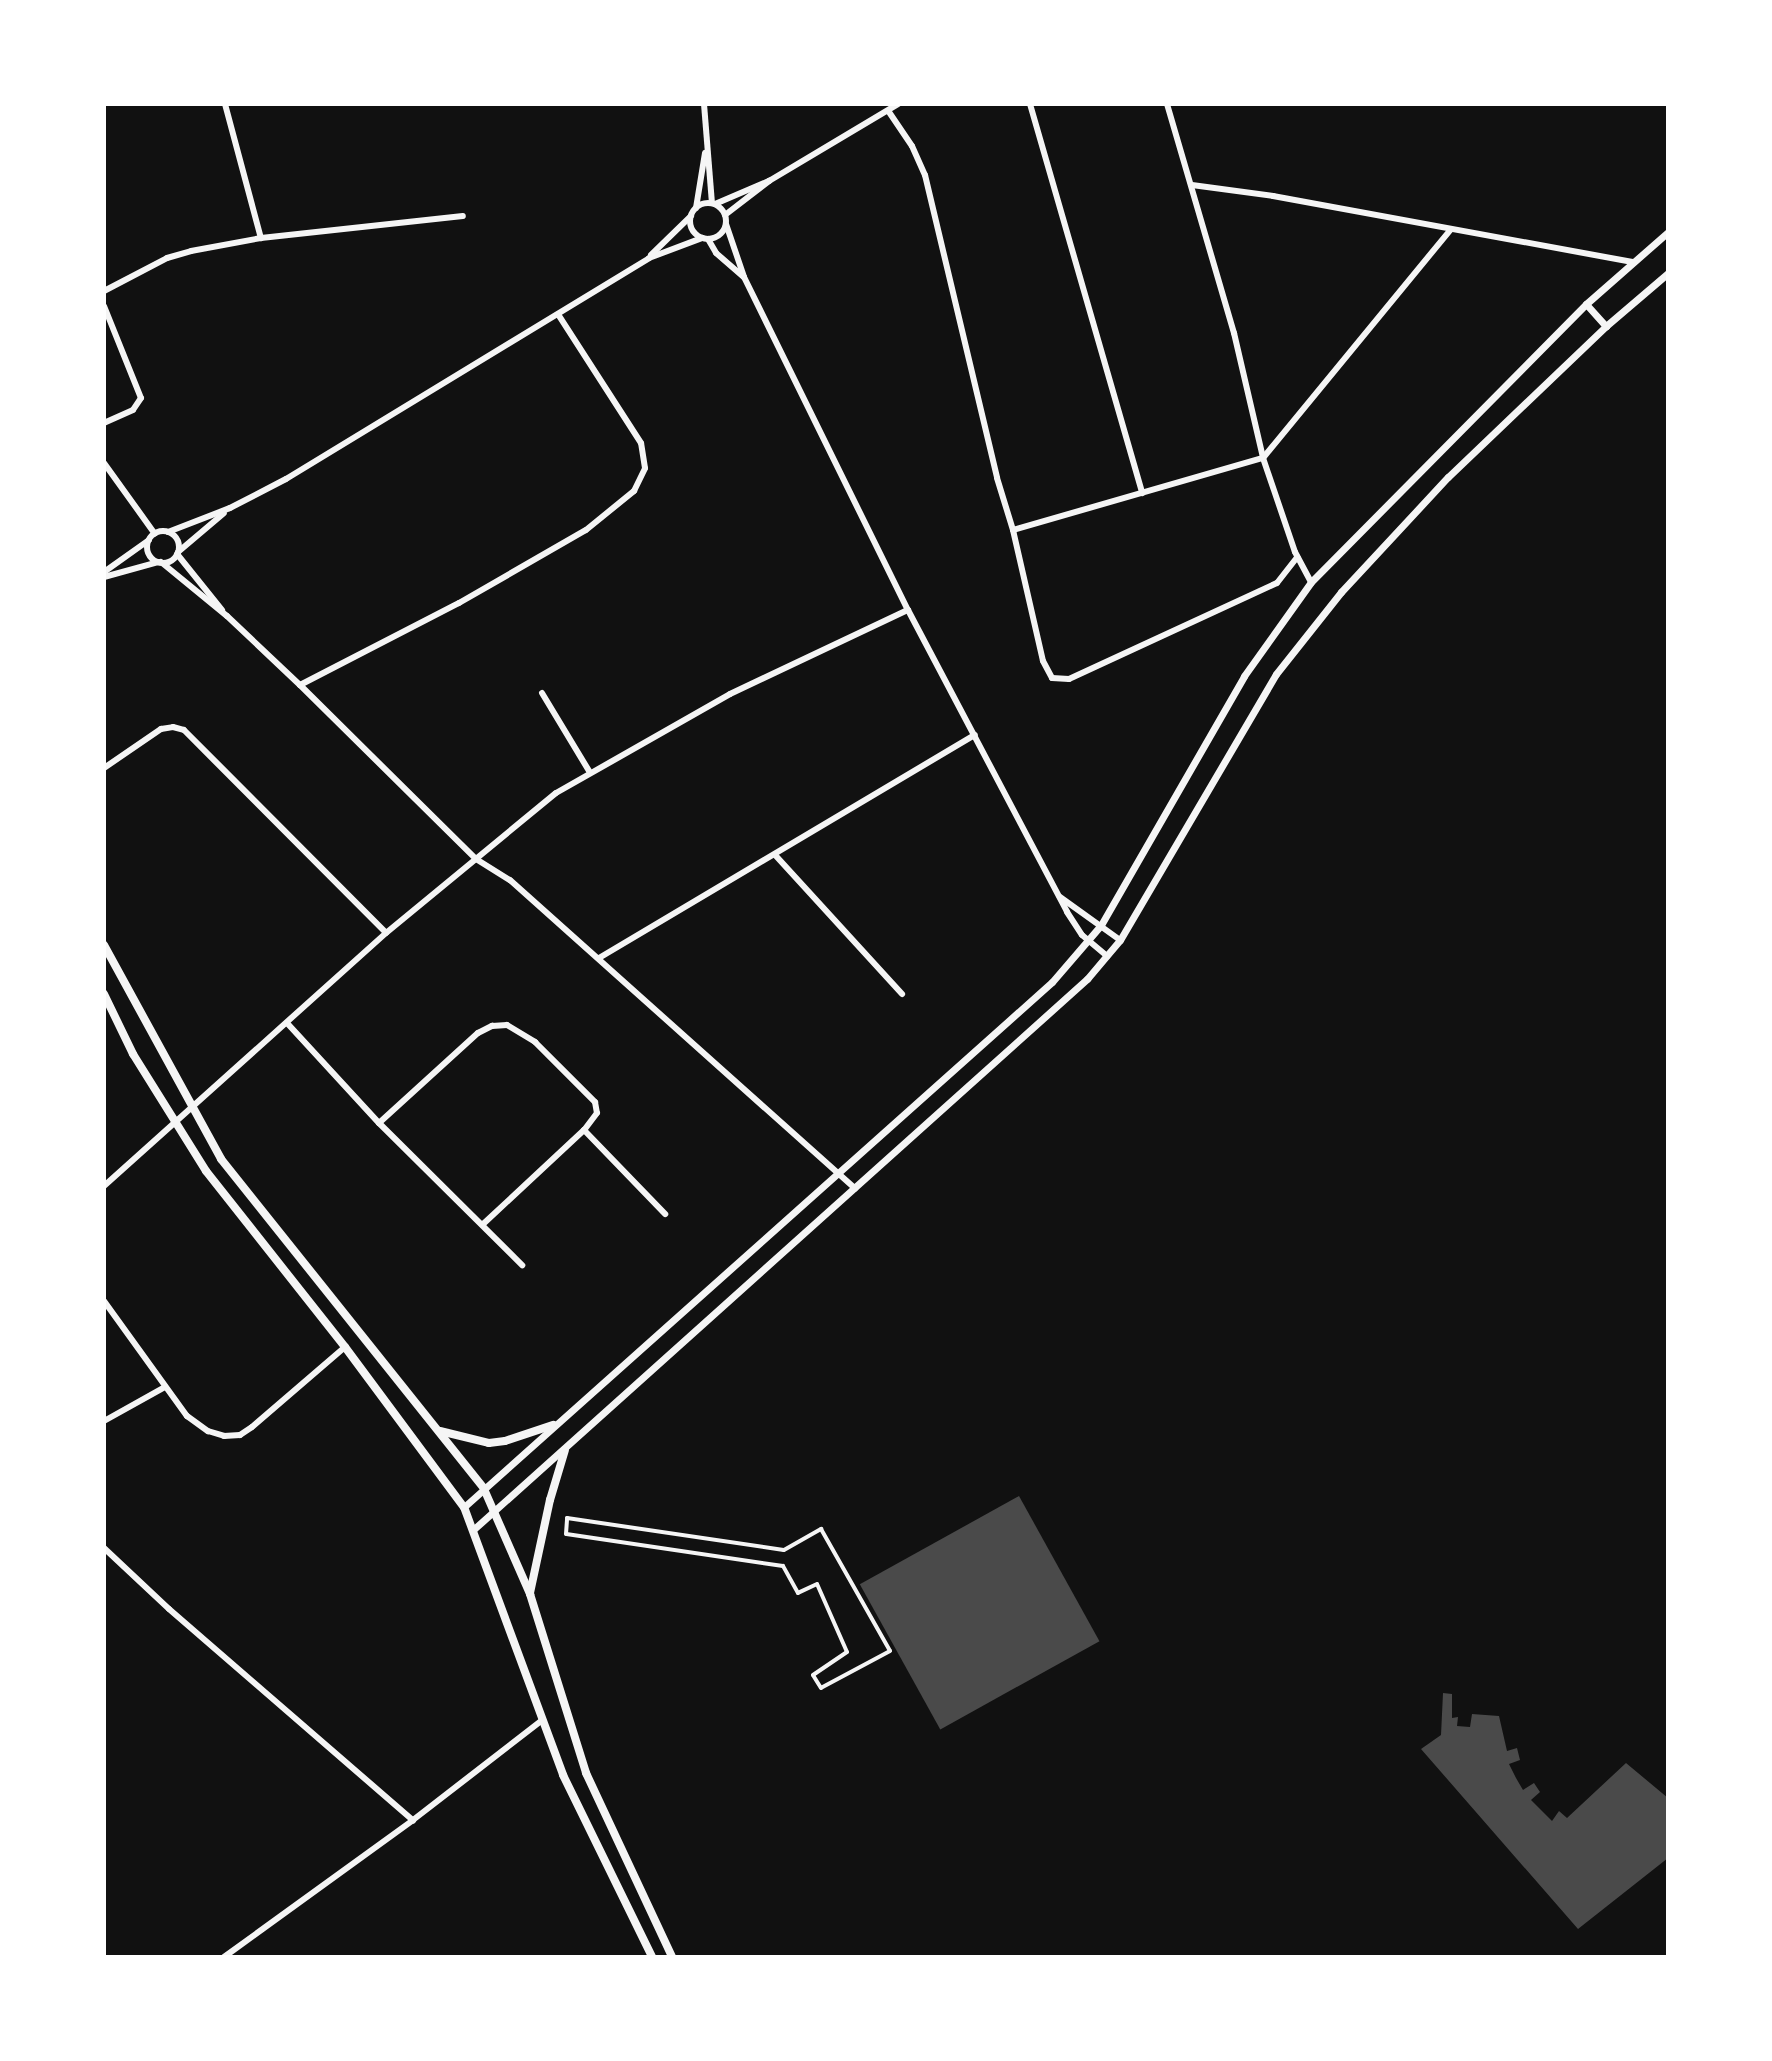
<!DOCTYPE html>
<html>
<head>
<meta charset="utf-8">
<style>
  body { margin:0 }
  #map { position:relative; width:1772px; height:2061px; overflow:hidden; background:#111; font-family:"Work Sans",sans-serif }
  div>[style] { position:absolute }
  .building>* { inset:0; background:#4a4a4a; transform-origin:0 0 }
  .pedestrian>* { height:4px; margin:-2px; padding:0 2px; transform-origin:2px; border-radius:2px; background:#f5f5f5 }
  .minor>* { height:6px; margin:-3px; padding:0 3px; transform-origin:3px; border-radius:3px; background:#f5f5f5 }
  .minor>.ring { margin:-3px; padding:0; box-sizing:content-box; background:none; border:6px solid #f5f5f5; border-radius:50% }
  .tertiary>* { height:7px; margin:-3.5px; padding:0 3.5px; transform-origin:3.5px; border-radius:3.5px; background:#f5f5f5 }
  .secondary>* { height:8px; margin:-4px; padding:0 4px; transform-origin:4px; border-radius:4px; background:#f5f5f5 }
  span { translate:-50% -50%; white-space:nowrap; text-align:center; line-height:1.15; -webkit-text-stroke:8px #fff; paint-order:stroke }
  .frame { position:absolute; inset:0; border:106px solid #fff; pointer-events:none }
</style>
</head>
<body>
<div id="map">
  <div class="building">
    <i style="left:1019px;top:1496px;width:166px;height:182px;rotate:61deg"></i>
    <i style="clip-path:polygon(1443px 1693px,1452px 1694px,1452px 1718px,1458px 1717px,1457px 1726px,1470px 1727px,1472px 1714px,1499px 1716px,1507px 1751px,1517px 1748px,1520px 1760px,1509px 1764px,1516px 1778px,1523px 1790px,1534px 1783px,1540px 1792px,1531px 1800px,1552px 1821px,1559px 1811px,1567px 1818px,1626px 1763px,1668px 1798px,1668px 1858px,1578px 1929px,1421px 1749px,1441px 1735px)"></i>
  </div>
  <div class="pedestrian">
    <i style="left:567px;top:1518px;width:219px;rotate:8.4deg"></i>
    <i style="left:784px;top:1550px;width:43px;rotate:-29.6deg"></i>
    <i style="left:821px;top:1529px;width:140px;rotate:60.5deg"></i>
    <i style="left:890px;top:1651px;width:78px;rotate:151.8deg"></i>
    <i style="left:821px;top:1688px;width:15px;rotate:-122deg"></i>
    <i style="left:813px;top:1675px;width:41px;rotate:-34.1deg"></i>
    <i style="left:847px;top:1652px;width:74px;rotate:-113.8deg"></i>
    <i style="left:817px;top:1584px;width:21px;rotate:155deg"></i>
    <i style="left:798px;top:1593px;width:31px;rotate:-119deg"></i>
    <i style="left:783px;top:1566px;width:219px;rotate:-171.6deg"></i>
    <i style="left:566px;top:1534px;width:16px;rotate:-86deg"></i>
  </div>
  <div class="minor">
    <i style="left:225px;top:104px;width:139px;rotate:75deg"></i>
    <i style="left:704px;top:104px;width:99px;rotate:85.4deg"></i>
    <i style="left:1030px;top:104px;width:405px;rotate:73.9deg"></i>
    <i style="left:1167px;top:104px;width:239px;rotate:73.7deg"></i>
    <i style="left:1234px;top:333px;width:128px;rotate:76.9deg"></i>
    <i style="left:1263px;top:458px;width:99px;rotate:71.2deg"></i>
    <i style="left:1295px;top:552px;width:34px;rotate:62deg"></i>
    <i style="left:889px;top:112px;width:41px;rotate:55.9deg"></i>
    <i style="left:912px;top:146px;width:32px;rotate:66deg"></i>
    <i style="left:925px;top:175px;width:311px;rotate:76.6deg"></i>
    <i style="left:997px;top:478px;width:54px;rotate:72.9deg"></i>
    <i style="left:1013px;top:530px;width:134px;rotate:77.1deg"></i>
    <i style="left:1043px;top:661px;width:19px;rotate:62deg"></i>
    <i style="left:1052px;top:678px;width:17px;rotate:3deg"></i>
    <i style="left:1069px;top:679px;width:229px;rotate:-24.8deg"></i>
    <i style="left:1277px;top:583px;width:33px;rotate:-52deg"></i>
    <i style="left:1192px;top:185px;width:82px;rotate:7.7deg"></i>
    <i style="left:1273px;top:196px;width:367px;rotate:10.4deg"></i>
    <i class="ring" style="left:690px;top:203px;width:30px;height:30px"></i>
    <i style="left:715px;top:204px;width:59px;rotate:-23.1deg"></i>
    <i style="left:769px;top:181px;width:150px;rotate:-30.8deg"></i>
    <i style="left:696px;top:208px;width:56px;rotate:-80.7deg"></i>
    <i style="left:725px;top:215px;width:56px;rotate:-37.7deg"></i>
    <i style="left:726px;top:224px;width:56px;rotate:71.2deg"></i>
    <i style="left:744px;top:277px;width:371px;rotate:63.8deg"></i>
    <i style="left:908px;top:610px;width:341px;rotate:62.2deg"></i>
    <i style="left:1067px;top:912px;width:27px;rotate:57deg"></i>
    <i style="left:1082px;top:935px;width:33px;rotate:40deg"></i>
    <i style="left:708px;top:239px;width:16px;rotate:60deg"></i>
    <i style="left:716px;top:253px;width:37px;rotate:41deg"></i>
    <i style="left:651px;top:255px;width:56px;rotate:-44.3deg"></i>
    <i style="left:104px;top:291px;width:71px;rotate:-27.6deg"></i>
    <i style="left:167px;top:258px;width:25px;rotate:-16deg"></i>
    <i style="left:191px;top:251px;width:71px;rotate:-10.5deg"></i>
    <i style="left:261px;top:238px;width:203px;rotate:-6.2deg"></i>
    <i style="left:104px;top:306px;width:99px;rotate:68.1deg"></i>
    <i style="left:141px;top:398px;width:14px;rotate:124deg"></i>
    <i style="left:133px;top:410px;width:32px;rotate:156deg"></i>
    <i style="left:104px;top:463px;width:87px;rotate:54.3deg"></i>
    <i style="left:1013px;top:530px;width:260px;rotate:-16.1deg"></i>
    <i style="left:1263px;top:458px;width:295px;rotate:-50.6deg"></i>
    <i class="ring" style="left:147px;top:531px;width:26px;height:26px"></i>
    <i style="left:168px;top:532px;width:66px;rotate:-21.2deg"></i>
    <i style="left:230px;top:508px;width:63px;rotate:-27.4deg"></i>
    <i style="left:286px;top:479px;width:425px;rotate:-31.3deg"></i>
    <i style="left:649px;top:258px;width:57px;rotate:-20.7deg"></i>
    <i style="left:178px;top:552px;width:60px;rotate:-40.3deg"></i>
    <i style="left:177px;top:554px;width:72px;rotate:51.2deg"></i>
    <i style="left:161px;top:562px;width:85px;rotate:39.3deg"></i>
    <i style="left:227px;top:616px;width:100px;rotate:43.4deg"></i>
    <i style="left:300px;top:685px;width:247px;rotate:44.7deg"></i>
    <i style="left:476px;top:859px;width:40px;rotate:32deg"></i>
    <i style="left:510px;top:880px;width:463px;rotate:41.8deg"></i>
    <i style="left:104px;top:572px;width:55px;rotate:-35.4deg"></i>
    <i style="left:104px;top:577px;width:56px;rotate:-15.5deg"></i>
    <i style="left:300px;top:685px;width:179px;rotate:-27.3deg"></i>
    <i style="left:459px;top:603px;width:146px;rotate:-29.9deg"></i>
    <i style="left:586px;top:530px;width:62px;rotate:-39.1deg"></i>
    <i style="left:634px;top:491px;width:25px;rotate:-64deg"></i>
    <i style="left:645px;top:468px;width:25px;rotate:-99deg"></i>
    <i style="left:641px;top:443px;width:153px;rotate:-122.8deg"></i>
    <i style="left:542px;top:693px;width:91px;rotate:58.9deg"></i>
    <i style="left:104px;top:768px;width:69px;rotate:-34.4deg"></i>
    <i style="left:161px;top:729px;width:12px;rotate:-9deg"></i>
    <i style="left:173px;top:727px;width:11px;rotate:15deg"></i>
    <i style="left:184px;top:730px;width:286px;rotate:45.1deg"></i>
    <i style="left:776px;top:856px;width:187px;rotate:47.6deg"></i>
    <i style="left:1060px;top:897px;width:74px;rotate:35.6deg"></i>
    <i style="left:599px;top:958px;width:437px;rotate:-30.7deg"></i>
    <i style="left:287px;top:1023px;width:136px;rotate:47.4deg"></i>
    <i style="left:379px;top:1123px;width:202px;rotate:44.8deg"></i>
    <i style="left:379px;top:1123px;width:134px;rotate:-42.3deg"></i>
    <i style="left:478px;top:1033px;width:16px;rotate:-27deg"></i>
    <i style="left:492px;top:1026px;width:15px;rotate:-4deg"></i>
    <i style="left:507px;top:1025px;width:33px;rotate:31deg"></i>
    <i style="left:535px;top:1042px;width:85px;rotate:45deg"></i>
    <i style="left:595px;top:1102px;width:11px;rotate:80deg"></i>
    <i style="left:597px;top:1113px;width:21px;rotate:127deg"></i>
    <i style="left:584px;top:1130px;width:139px;rotate:137deg"></i>
    <i style="left:584px;top:1130px;width:117px;rotate:46deg"></i>
    <i style="left:104px;top:1186px;width:379px;rotate:-41.9deg"></i>
    <i style="left:386px;top:933px;width:220px;rotate:-39.5deg"></i>
    <i style="left:556px;top:793px;width:200px;rotate:-29.6deg"></i>
    <i style="left:730px;top:694px;width:197px;rotate:-25.3deg"></i>
    <i style="left:104px;top:1301px;width:142px;rotate:54.2deg"></i>
    <i style="left:187px;top:1416px;width:26px;rotate:36deg"></i>
    <i style="left:208px;top:1431px;width:17px;rotate:17deg"></i>
    <i style="left:224px;top:1436px;width:16px;rotate:-4deg"></i>
    <i style="left:240px;top:1435px;width:14px;rotate:-34deg"></i>
    <i style="left:252px;top:1427px;width:123px;rotate:-40.7deg"></i>
    <i style="left:104px;top:1421px;width:70px;rotate:-29.1deg"></i>
    <i style="left:104px;top:1548px;width:89px;rotate:43.2deg"></i>
    <i style="left:169px;top:1609px;width:323px;rotate:40.9deg"></i>
    <i style="left:224px;top:1957px;width:233px;rotate:-35.9deg"></i>
    <i style="left:413px;top:1820px;width:162px;rotate:-37.7deg"></i>
  </div>
  <div class="tertiary">
    <i style="left:1586px;top:304px;width:30px;rotate:48deg"></i>
    <i style="left:464px;top:1507px;width:788px;rotate:-41.76deg"></i>
    <i style="left:1052px;top:982px;width:75px;rotate:-49.3deg"></i>
    <i style="left:1101px;top:925px;width:287px;rotate:-60.1deg"></i>
    <i style="left:1244px;top:676px;width:115px;rotate:-54.5deg"></i>
    <i style="left:1311px;top:582px;width:391px;rotate:-45.3deg"></i>
    <i style="left:1586px;top:304px;width:109px;rotate:-41.3deg"></i>
    <i style="left:474px;top:1529px;width:824px;rotate:-41.9deg"></i>
    <i style="left:1087px;top:979px;width:51px;rotate:-49.8deg"></i>
    <i style="left:1120px;top:940px;width:308px;rotate:-59.6deg"></i>
    <i style="left:1276px;top:674px;width:105px;rotate:-51.6deg"></i>
    <i style="left:1341px;top:592px;width:157px;rotate:-47.1deg"></i>
    <i style="left:1448px;top:477px;width:219px;rotate:-43.7deg"></i>
    <i style="left:1606px;top:326px;width:82px;rotate:-40.5deg"></i>
  </div>
  <div class="secondary">
    <i style="left:104px;top:945px;width:244px;rotate:61.3deg"></i>
    <i style="left:221px;top:1159px;width:422px;rotate:51.4deg"></i>
    <i style="left:484px;top:1489px;width:115px;rotate:66.3deg"></i>
    <i style="left:530px;top:1594px;width:188px;rotate:72.6deg"></i>
    <i style="left:586px;top:1773px;width:203px;rotate:64.9deg"></i>
    <i style="left:104px;top:994px;width:67px;rotate:64.2deg"></i>
    <i style="left:133px;top:1054px;width:138px;rotate:58deg"></i>
    <i style="left:206px;top:1171px;width:224px;rotate:51.7deg"></i>
    <i style="left:345px;top:1347px;width:199px;rotate:53.4deg"></i>
    <i style="left:464px;top:1507px;width:286px;rotate:69.7deg"></i>
    <i style="left:563px;top:1775px;width:203px;rotate:63.9deg"></i>
    <i style="left:440px;top:1431px;width:50px;rotate:13.8deg"></i>
    <i style="left:489px;top:1443px;width:16px;rotate:-7deg"></i>
    <i style="left:505px;top:1441px;width:51px;rotate:-18.4deg"></i>
    <i style="left:530px;top:1593px;width:95px;rotate:-77.9deg"></i>
    <i style="left:550px;top:1500px;width:52px;rotate:-73.3deg"></i>
  </div>
  <div class="frame"></div>
</div>
</body>
</html>
